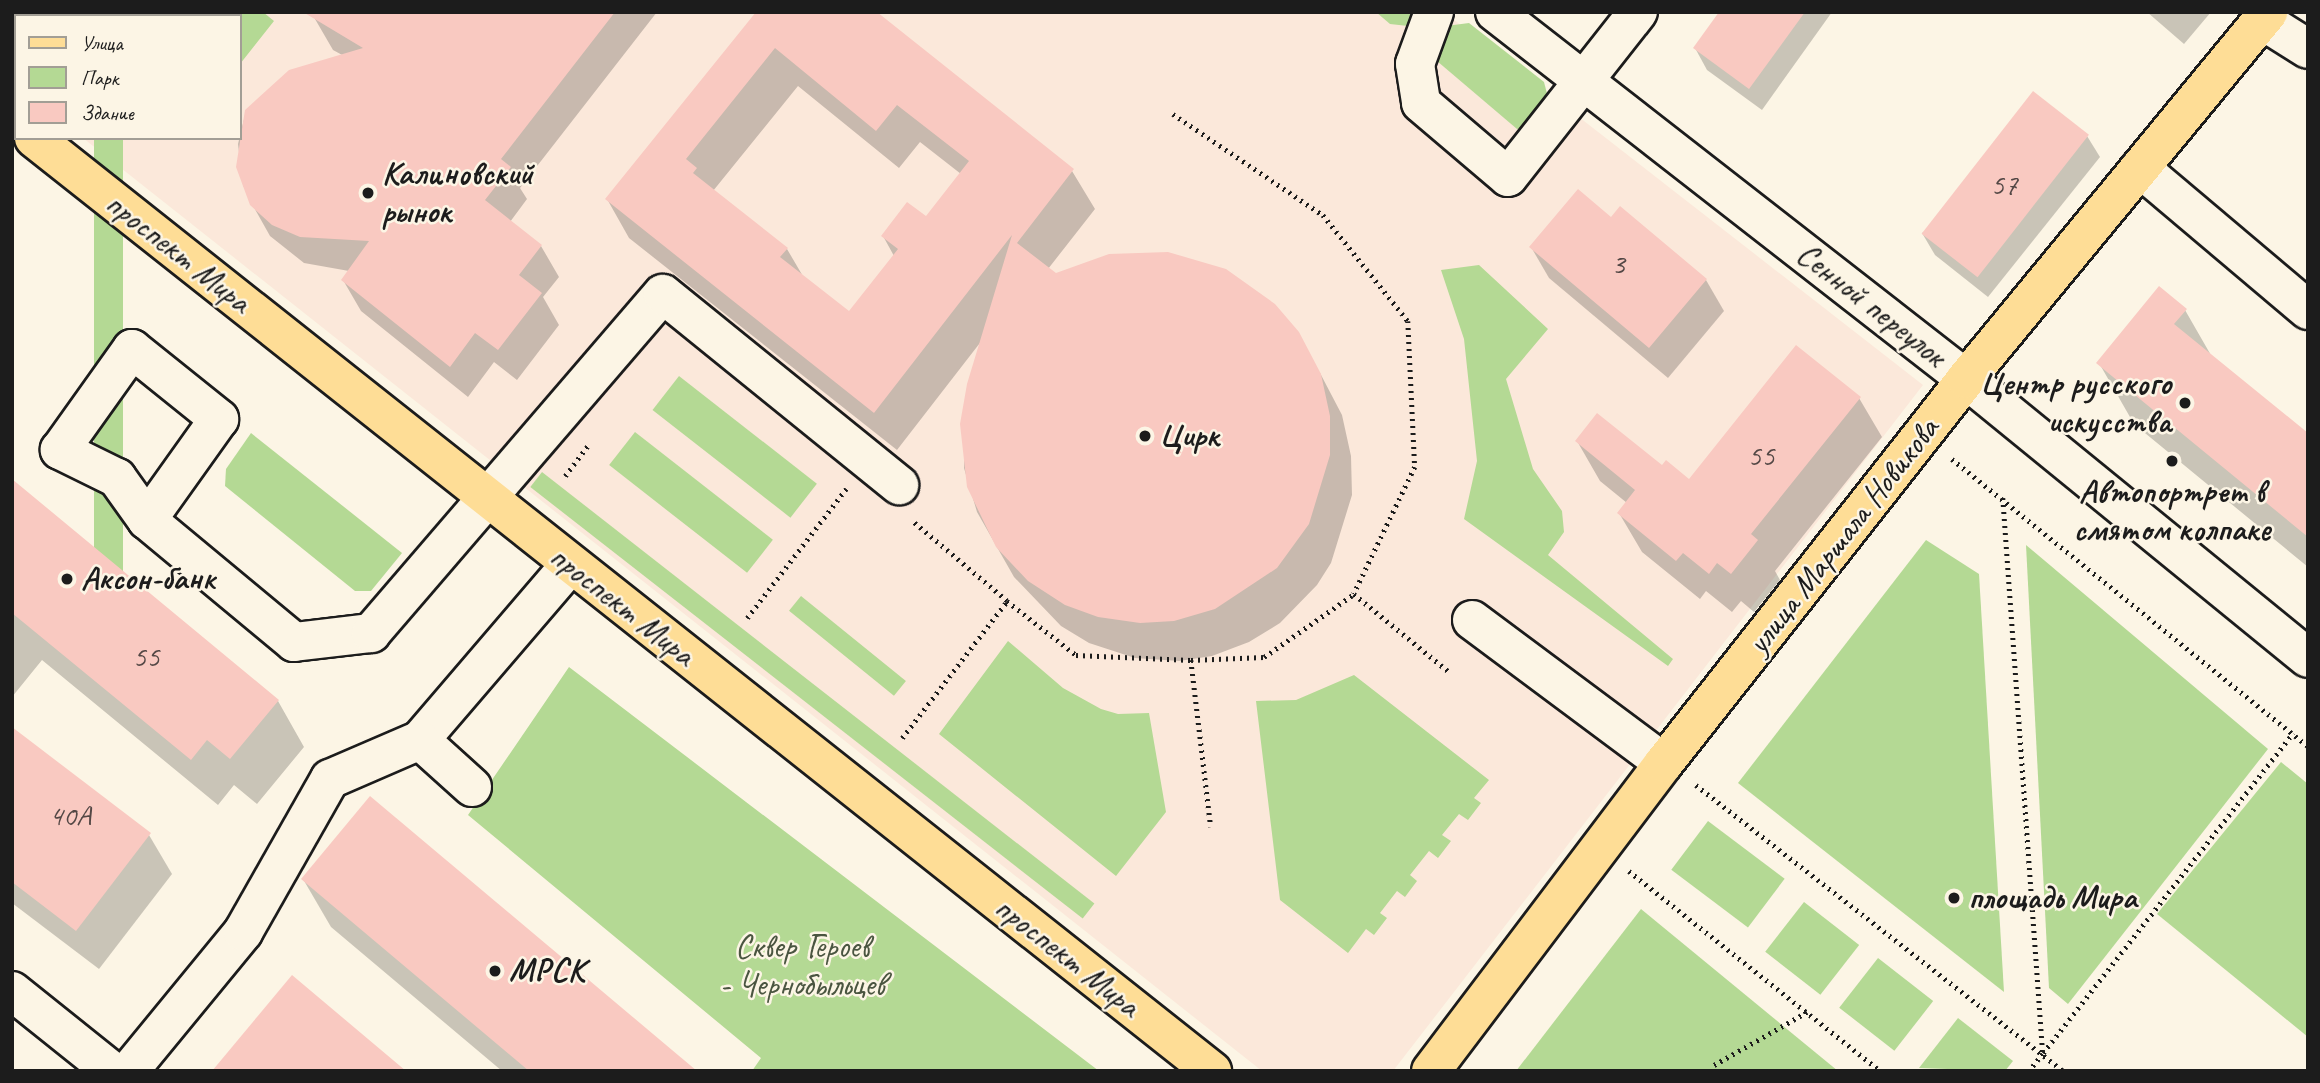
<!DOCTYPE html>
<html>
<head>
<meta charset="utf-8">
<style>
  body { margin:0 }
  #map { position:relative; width:2320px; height:1083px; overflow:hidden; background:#fcf5e5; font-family:Caveat,sans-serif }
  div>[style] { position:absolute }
  .built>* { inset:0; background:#fbe8da }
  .green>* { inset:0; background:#b4d994; transform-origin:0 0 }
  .shadow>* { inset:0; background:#0003 }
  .building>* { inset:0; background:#f9c9c1; transform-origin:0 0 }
  .path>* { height:4.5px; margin-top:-2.25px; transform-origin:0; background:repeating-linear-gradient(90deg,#1c1c1c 0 2px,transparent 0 7px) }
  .roads { filter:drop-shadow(2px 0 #1c1c1c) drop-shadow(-2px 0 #1c1c1c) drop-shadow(0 2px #1c1c1c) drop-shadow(0 -2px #1c1c1c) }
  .minor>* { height:38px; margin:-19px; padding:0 19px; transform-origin:19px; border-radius:19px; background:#fcf5e5 }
  .major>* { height:38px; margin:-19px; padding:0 19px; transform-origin:19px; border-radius:19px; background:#fedd96 }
  .dots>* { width:19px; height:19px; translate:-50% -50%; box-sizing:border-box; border:4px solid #fcf5e5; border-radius:50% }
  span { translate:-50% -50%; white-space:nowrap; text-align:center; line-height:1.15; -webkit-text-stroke:5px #fcf5e5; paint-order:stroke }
  .number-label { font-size:30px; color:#534745 }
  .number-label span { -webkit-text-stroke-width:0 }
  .poi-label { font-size:33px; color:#1c1c1c; font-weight:700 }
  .left { translate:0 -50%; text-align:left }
  .right { translate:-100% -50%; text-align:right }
  .street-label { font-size:33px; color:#1c1c1c }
  .park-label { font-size:33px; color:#4a5540 }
  .frame { position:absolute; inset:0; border:14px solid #1c1c1c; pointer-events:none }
  .legend { position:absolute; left:14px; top:14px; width:228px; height:126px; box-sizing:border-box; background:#fcf5e5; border:2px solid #a29e95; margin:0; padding:9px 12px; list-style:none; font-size:21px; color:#1c1c1c }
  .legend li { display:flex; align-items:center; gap:14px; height:35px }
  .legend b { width:35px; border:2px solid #a29e95 }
</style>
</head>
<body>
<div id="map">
  <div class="built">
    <i style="clip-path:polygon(68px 12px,1444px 12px,1923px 385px,1393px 1071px,1262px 1071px,83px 138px,240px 138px,240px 16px,65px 16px)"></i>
  </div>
  <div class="green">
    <i style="clip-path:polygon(192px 12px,263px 12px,274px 21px,240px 64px,240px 16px,189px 16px)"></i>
    <i style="clip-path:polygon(1376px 12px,1418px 12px,1408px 26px,1390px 24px)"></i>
    <i style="clip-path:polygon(1469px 23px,1544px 82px,1551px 109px,1540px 126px,1517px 129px,1437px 61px,1437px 36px,1446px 26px)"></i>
    <i style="left:94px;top:138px;width:29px;height:486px"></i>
    <i style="clip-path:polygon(1479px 265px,1548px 329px,1506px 379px,1533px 469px,1562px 511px,1564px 532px,1548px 555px,1673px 659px,1668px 666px,1464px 519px,1477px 461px,1464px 339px,1441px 270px)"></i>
    <i style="left:679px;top:376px;width:175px;height:43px;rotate:38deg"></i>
    <i style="left:635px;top:432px;width:175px;height:42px;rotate:38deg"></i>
    <i style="clip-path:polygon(251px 433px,402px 553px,371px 591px,355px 591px,225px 486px,226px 469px)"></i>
    <i style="left:542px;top:472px;width:701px;height:19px;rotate:38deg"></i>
    <i style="clip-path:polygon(1926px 540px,1979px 574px,2004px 992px,1738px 783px)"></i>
    <i style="clip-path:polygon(2026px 545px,2268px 749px,2068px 1004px,2049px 988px)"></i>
    <i style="left:801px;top:596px;width:135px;height:19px;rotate:39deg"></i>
    <i style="clip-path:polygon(1008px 641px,1063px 688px,1101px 709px,1118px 714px,1149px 713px,1166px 812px,1116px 876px,939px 734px)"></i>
    <i style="clip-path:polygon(569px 667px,1099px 1071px,752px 1071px,761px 1058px,468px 815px)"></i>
    <i style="clip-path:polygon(1354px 675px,1489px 780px,1474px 798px,1481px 803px,1468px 820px,1459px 814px,1442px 835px,1451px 841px,1438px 858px,1429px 851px,1410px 875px,1417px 881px,1405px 897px,1397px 891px,1380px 913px,1387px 918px,1374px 935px,1366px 929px,1348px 953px,1280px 900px,1256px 701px,1296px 700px)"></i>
    <i style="clip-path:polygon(2281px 762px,2308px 784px,2308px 1037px,2157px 914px)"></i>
    <i style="left:1708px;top:821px;width:96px;height:61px;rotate:37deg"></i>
    <i style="left:1804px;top:902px;width:70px;height:63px;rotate:38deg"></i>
    <i style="clip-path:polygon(1641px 909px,1838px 1071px,1516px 1071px)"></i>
    <i style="left:1878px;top:958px;width:70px;height:63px;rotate:38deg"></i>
    <i style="clip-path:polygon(1958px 1018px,2013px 1061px,2005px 1071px,1919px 1068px)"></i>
  </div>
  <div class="shadow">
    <i style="clip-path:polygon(320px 12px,657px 12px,520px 188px,527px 199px,510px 222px,541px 246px,559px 277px,543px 297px,559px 325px,517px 380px,494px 362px,468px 397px,361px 311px,343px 280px,349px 271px,304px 263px,270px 236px,252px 204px,243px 185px,238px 144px,246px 111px,344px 56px,333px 50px,315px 19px)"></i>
    <i style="clip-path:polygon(evenodd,758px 12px,1072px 171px,1095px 209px,1048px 269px,1055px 275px,1320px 373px,1342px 415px,1351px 456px,1352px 495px,1331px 563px,1317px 585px,1280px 623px,1249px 642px,1212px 656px,1179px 661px,1135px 658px,1089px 643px,1061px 626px,1014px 577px,977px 512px,964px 468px,966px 397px,983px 339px,897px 450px,629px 238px,607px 199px,758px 12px,798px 86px,899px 168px,920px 142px,961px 174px,926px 219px,883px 236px,894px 256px,849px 313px,804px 278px,787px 249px,713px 191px,798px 86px)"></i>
    <i style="clip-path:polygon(1721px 12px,1832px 12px,1762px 110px,1707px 70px,1695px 48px)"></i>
    <i style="clip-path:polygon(2147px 12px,2211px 12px,2184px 44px)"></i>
    <i style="clip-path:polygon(2087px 136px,2100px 157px,1988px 297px,1935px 255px,1922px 233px)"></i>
    <i style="clip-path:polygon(1612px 219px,1706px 280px,1724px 311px,1668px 378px,1549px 278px,1531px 247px)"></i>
    <i style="clip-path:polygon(2185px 310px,2212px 357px,2308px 436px,2308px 567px,2134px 424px,2099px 363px)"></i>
    <i style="clip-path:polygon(1859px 398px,1882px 437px,1775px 571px,1780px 580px,1754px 612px,1741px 601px,1732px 612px,1706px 591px,1700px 599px,1642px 552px,1619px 513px,1627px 503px,1600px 481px,1577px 441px,1662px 468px,1689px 481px)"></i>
    <i style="clip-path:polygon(12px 482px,278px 701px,304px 747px,257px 804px,234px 785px,218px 805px,42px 660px,12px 697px)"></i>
    <i style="clip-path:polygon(12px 729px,149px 835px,172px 874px,99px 969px,12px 903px)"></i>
    <i style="clip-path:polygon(303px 879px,690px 1071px,502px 1071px,331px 927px)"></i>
  </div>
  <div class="building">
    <i style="clip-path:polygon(303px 12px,615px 12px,501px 159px,511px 167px,485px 200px,542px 245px,519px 275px,542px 293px,498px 350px,475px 333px,450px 367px,341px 280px,369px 241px,300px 237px,272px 225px,250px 205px,236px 167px,245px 110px,289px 70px,363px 48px)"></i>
    <i style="clip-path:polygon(evenodd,756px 12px,877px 12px,1074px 169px,1017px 243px,1056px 273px,1109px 254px,1168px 252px,1226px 269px,1275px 304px,1299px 332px,1321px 374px,1330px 416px,1330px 455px,1309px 524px,1277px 568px,1215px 609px,1174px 621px,1140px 623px,1098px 617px,1065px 605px,1028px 581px,996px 547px,967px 487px,960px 424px,967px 384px,1012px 235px,874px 413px,605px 199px,756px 12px,775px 48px,876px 131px,897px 105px,969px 161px,926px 216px,907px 202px,881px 236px,898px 249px,849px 311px,780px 257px,788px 248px,693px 173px,697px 168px,686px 159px,775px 48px)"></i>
    <i style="clip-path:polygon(1719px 12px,1805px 12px,1749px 89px,1693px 48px)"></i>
    <i style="left:2033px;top:91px;width:71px;height:181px;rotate:38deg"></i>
    <i style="clip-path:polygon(1578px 189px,1611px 217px,1620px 206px,1707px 279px,1649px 348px,1529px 247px)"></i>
    <i style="clip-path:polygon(2159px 286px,2187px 309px,2174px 324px,2308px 433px,2308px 537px,2096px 363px)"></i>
    <i style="clip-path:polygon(1796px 345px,1861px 397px,1751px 534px,1758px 540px,1731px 574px,1717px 563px,1709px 574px,1683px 553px,1676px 561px,1617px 513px,1635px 490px,1575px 441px,1597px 413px,1662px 465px,1666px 460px,1689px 479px)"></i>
    <i style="clip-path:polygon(12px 479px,279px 700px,230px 759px,207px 740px,191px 760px,12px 613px)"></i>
    <i style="clip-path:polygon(12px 727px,151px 833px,76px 931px,12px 882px)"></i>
    <i style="clip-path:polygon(370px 796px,697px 1071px,529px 1071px,301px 879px)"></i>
    <i style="clip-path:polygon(292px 975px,406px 1071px,212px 1071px)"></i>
  </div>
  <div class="path">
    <i style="left:1173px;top:114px;width:181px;rotate:34deg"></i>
    <i style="left:1323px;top:215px;width:136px;rotate:51.3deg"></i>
    <i style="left:1408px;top:321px;width:146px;rotate:87.3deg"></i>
    <i style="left:1415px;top:467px;width:141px;rotate:115.7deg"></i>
    <i style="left:1952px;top:459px;width:457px;rotate:38.9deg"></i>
    <i style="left:565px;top:476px;width:38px;rotate:-53deg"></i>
    <i style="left:2003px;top:498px;width:557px;rotate:85.89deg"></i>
    <i style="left:2043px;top:1054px;width:22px;rotate:129deg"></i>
    <i style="left:1007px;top:601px;width:88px;rotate:38deg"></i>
    <i style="left:1076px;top:655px;width:115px;rotate:2.5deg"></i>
    <i style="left:1191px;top:660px;width:168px;rotate:83.2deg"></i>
    <i style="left:747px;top:618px;width:163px;rotate:-52.5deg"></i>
    <i style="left:1191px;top:660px;width:73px;rotate:-2.4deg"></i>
    <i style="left:1264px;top:657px;width:110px;rotate:-35deg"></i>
    <i style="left:1354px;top:594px;width:122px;rotate:39.3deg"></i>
    <i style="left:902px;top:738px;width:173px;rotate:-52.5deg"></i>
    <i style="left:1007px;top:601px;width:124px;rotate:-139.9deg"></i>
    <i style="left:1696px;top:785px;width:466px;rotate:37.9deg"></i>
    <i style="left:1629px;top:871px;width:321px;rotate:38.5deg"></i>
    <i style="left:2043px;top:1053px;width:406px;rotate:-52deg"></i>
    <i style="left:1714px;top:1065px;width:107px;rotate:-29.7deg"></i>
  </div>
  <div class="roads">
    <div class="minor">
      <i style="left:1434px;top:12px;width:55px;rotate:110.1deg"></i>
      <i style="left:1415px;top:64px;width:39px;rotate:81deg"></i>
      <i style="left:1421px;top:103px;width:114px;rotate:40.4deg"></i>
      <i style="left:1508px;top:177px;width:210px;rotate:-51.8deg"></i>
      <i style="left:1495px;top:12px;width:597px;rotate:37.93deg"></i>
      <i style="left:1966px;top:379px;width:441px;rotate:39.2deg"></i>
      <i style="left:2262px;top:20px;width:54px;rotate:32.2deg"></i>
      <i style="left:2140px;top:168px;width:220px;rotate:40.2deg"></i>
      <i style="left:147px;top:520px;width:52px;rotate:-125.5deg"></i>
      <i style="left:117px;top:478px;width:64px;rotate:-153.8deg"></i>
      <i style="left:60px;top:450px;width:124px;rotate:-54.5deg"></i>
      <i style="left:132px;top:349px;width:112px;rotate:38.8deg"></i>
      <i style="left:219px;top:419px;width:124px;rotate:125.5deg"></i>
      <i style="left:147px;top:520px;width:191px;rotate:39.7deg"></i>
      <i style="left:294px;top:642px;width:78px;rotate:-6.7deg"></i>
      <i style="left:371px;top:633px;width:447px;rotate:-49.3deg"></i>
      <i style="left:663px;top:294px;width:304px;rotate:39deg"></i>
      <i style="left:1472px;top:620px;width:239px;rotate:36.7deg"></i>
      <i style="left:472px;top:787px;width:70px;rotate:-137.9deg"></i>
      <i style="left:420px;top:740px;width:230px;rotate:-49.4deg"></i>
      <i style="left:12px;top:991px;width:128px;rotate:38.7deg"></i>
      <i style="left:129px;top:1071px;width:180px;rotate:-50.6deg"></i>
      <i style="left:243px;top:932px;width:176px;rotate:-60.4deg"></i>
      <i style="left:330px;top:779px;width:98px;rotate:-23.4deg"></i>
    </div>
    <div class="major">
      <i style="left:12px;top:34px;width:6px;rotate:-51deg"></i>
      <i style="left:34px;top:138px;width:1503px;rotate:38.38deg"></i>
      <i style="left:1431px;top:1071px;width:386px;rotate:-52.9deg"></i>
      <i style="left:1664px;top:763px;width:489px;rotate:-51.8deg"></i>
      <i style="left:1966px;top:379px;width:475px;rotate:-50.5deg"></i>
    </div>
  </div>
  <div class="dots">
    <i style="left:368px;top:193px;background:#1c1c1c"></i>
    <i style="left:2185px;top:403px;background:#1c1c1c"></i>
    <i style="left:1145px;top:436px;background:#1c1c1c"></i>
    <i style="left:2172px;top:461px;background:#1c1c1c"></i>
    <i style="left:67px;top:579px;background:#1c1c1c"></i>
    <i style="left:1954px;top:898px;background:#1c1c1c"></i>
    <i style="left:495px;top:971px;background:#1c1c1c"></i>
  </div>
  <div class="number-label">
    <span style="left:2004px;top:184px">57</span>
    <span style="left:1618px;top:263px">3</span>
    <span style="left:1761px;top:455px">55</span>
    <span style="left:146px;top:656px">55</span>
    <span style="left:70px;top:815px">40А</span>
  </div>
  <div class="poi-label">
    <span class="left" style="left:382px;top:193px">Калиновский<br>рынок</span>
    <span class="right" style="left:2171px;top:403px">Центр русского<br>искусства</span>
    <span class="left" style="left:1159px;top:436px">Цирк</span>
    <span style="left:2172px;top:511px">Автопортрет в<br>смятом колпаке</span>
    <span class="left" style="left:81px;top:579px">Аксон-банк</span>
    <span class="left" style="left:1968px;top:898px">площадь Мира</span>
    <span class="left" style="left:509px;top:971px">МРСК</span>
  </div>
  <div class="street-label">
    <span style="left:178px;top:253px;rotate:38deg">проспект Мира</span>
    <span style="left:1871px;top:305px;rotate:38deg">Сенной переулок</span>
    <span style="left:1843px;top:536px;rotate:-52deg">улица Маршала Новикова</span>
    <span style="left:622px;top:606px;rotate:38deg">проспект Мира</span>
    <span style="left:1067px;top:957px;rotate:38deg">проспект Мира</span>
  </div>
  <div class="park-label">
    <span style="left:802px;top:966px">Сквер Героев<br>- Чернобыльцев</span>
  </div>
  <div class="frame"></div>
  <ul class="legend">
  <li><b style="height:9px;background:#fedd96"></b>Улица</li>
  <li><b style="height:19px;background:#b4d994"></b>Парк</li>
  <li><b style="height:19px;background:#f9c9c1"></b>Здание</li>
  </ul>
</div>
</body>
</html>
